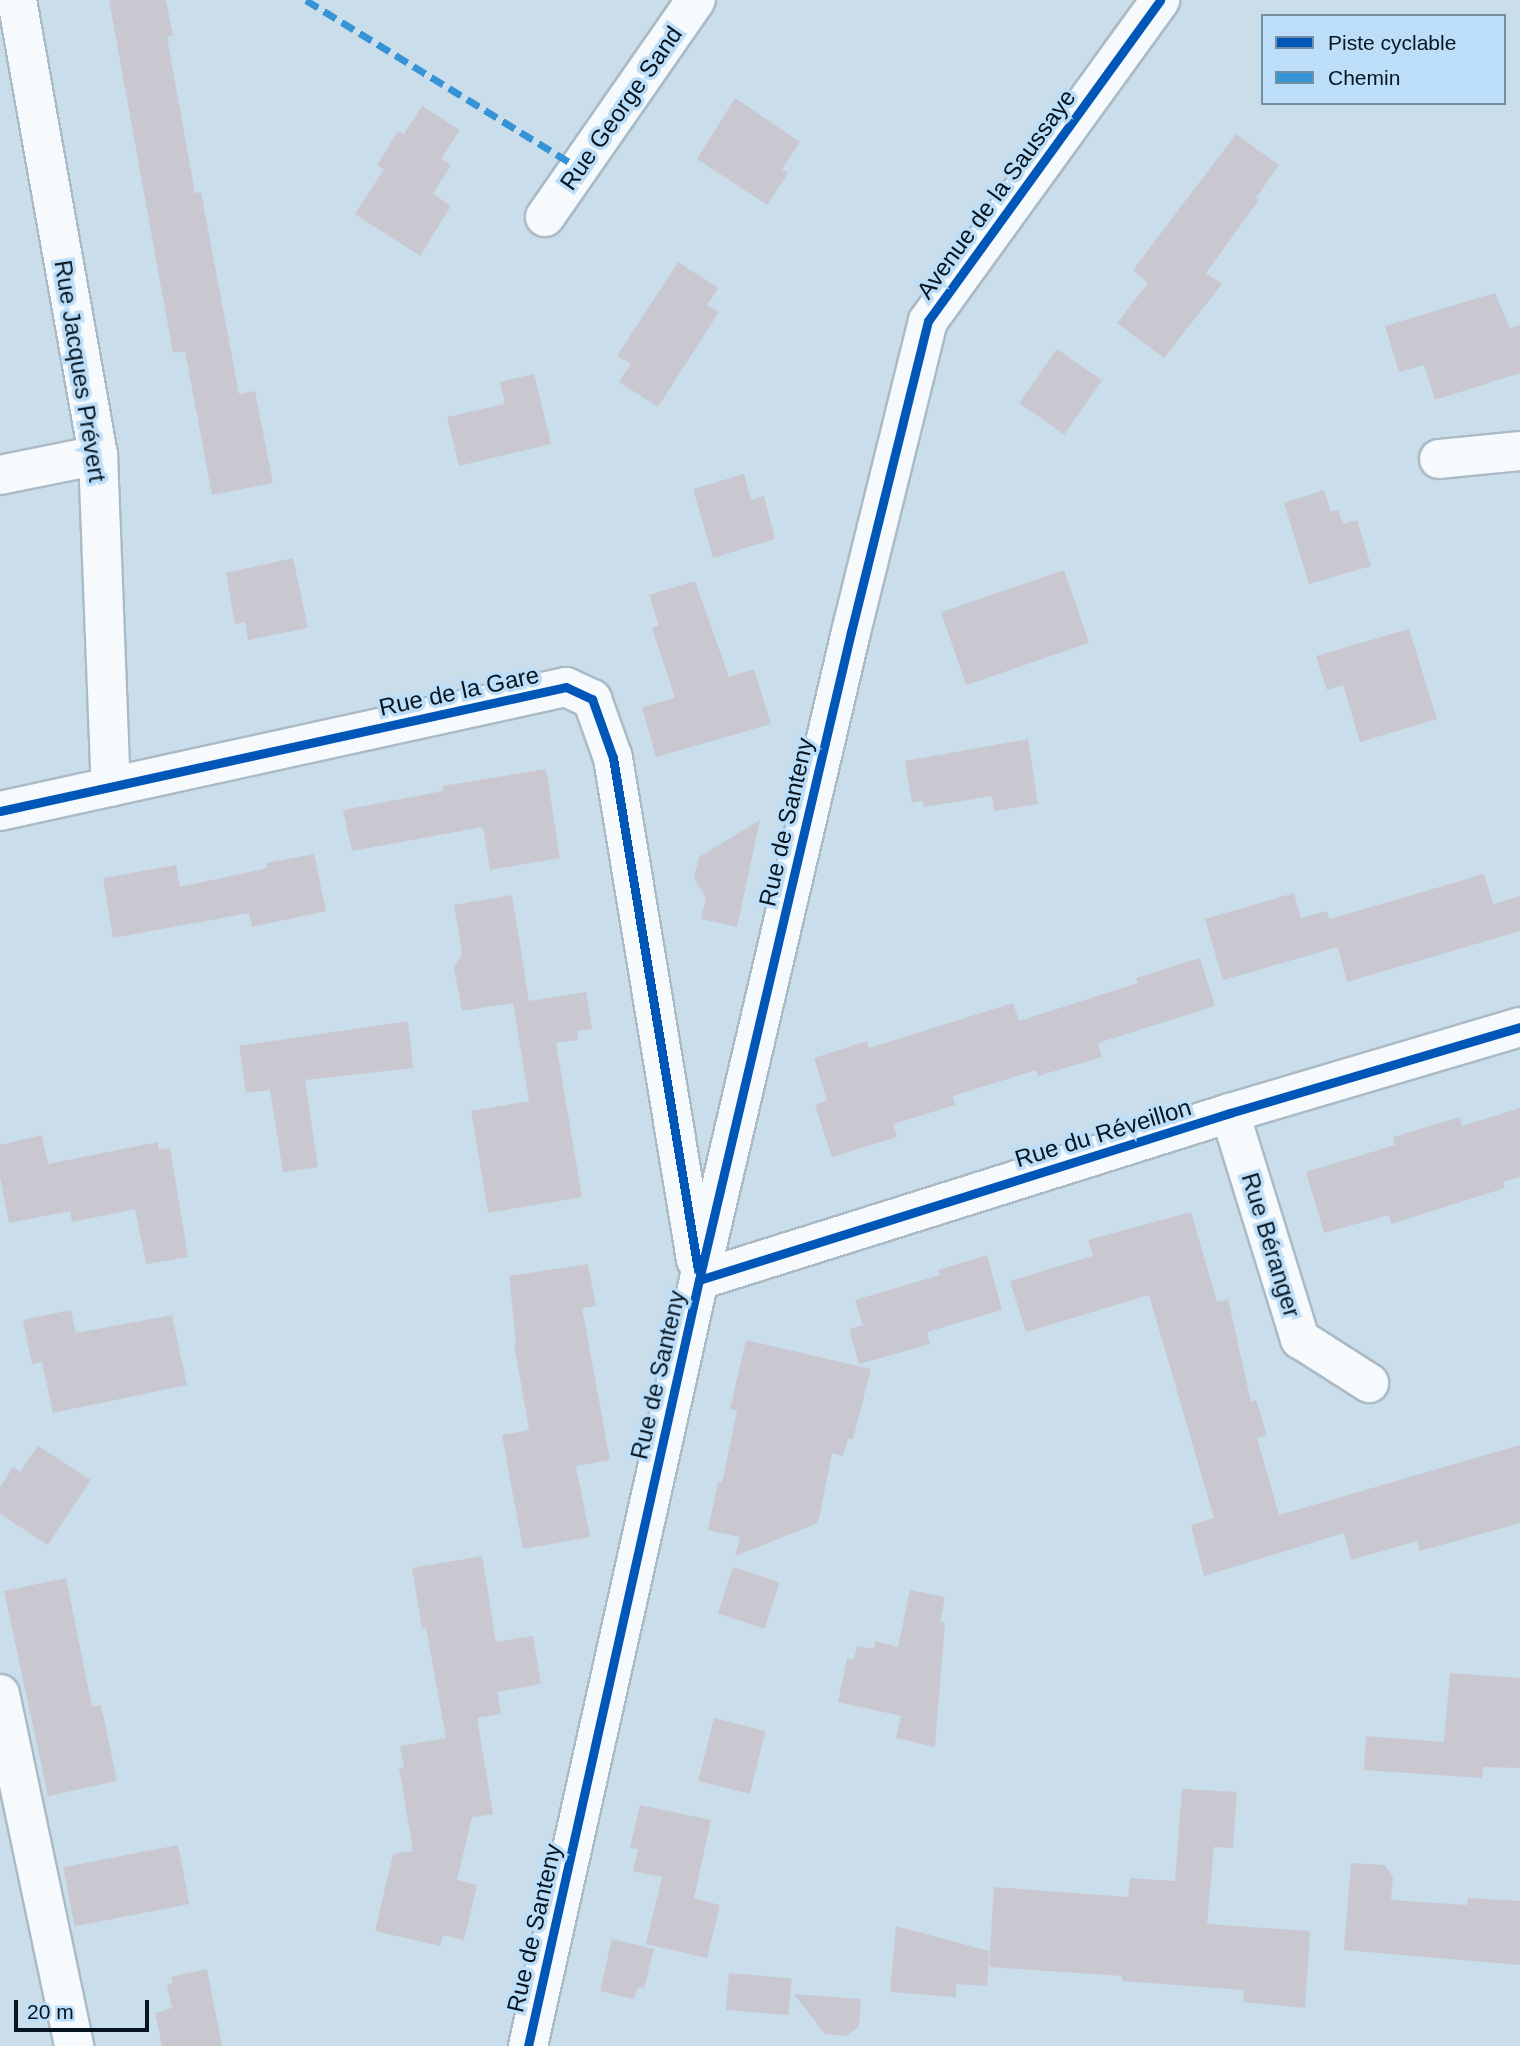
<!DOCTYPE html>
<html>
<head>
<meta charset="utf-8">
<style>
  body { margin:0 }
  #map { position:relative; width:1520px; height:2046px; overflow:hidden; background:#caddeb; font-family:Helvetica,sans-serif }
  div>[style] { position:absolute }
  .building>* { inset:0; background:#c9c8d1; transform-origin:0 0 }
  .roads { filter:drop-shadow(2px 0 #aabac6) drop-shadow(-2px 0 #aabac6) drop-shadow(0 2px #aabac6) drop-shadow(0 -2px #aabac6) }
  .street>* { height:38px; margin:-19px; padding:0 19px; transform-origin:19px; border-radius:19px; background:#f7fafc }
  .quiet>* { height:7px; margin-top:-3.5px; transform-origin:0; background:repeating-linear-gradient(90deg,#3693d5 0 14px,transparent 0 21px) }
  .cycleway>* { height:9px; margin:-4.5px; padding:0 4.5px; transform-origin:4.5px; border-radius:4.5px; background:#0057b8 }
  span { translate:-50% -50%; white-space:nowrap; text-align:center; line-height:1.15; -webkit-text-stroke:7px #bddef8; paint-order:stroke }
  .street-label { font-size:24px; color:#061520 }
  .legend { position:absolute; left:1261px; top:14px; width:245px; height:91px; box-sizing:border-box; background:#bddef8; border:2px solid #748ea2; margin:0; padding:9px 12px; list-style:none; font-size:21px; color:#061520 }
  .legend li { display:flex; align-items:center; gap:14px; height:35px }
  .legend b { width:35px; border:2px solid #748ea2 }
  .scale { position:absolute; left:14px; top:2000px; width:135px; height:32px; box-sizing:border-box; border:4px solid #061520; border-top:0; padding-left:9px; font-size:21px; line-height:24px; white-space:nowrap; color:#061520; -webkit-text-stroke:5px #bddef8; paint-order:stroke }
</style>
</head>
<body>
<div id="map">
  <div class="building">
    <i style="clip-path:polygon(109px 0,166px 0,173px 36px,167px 37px,195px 193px,201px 192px,239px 394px,255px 391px,273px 483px,212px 495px,185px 351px,173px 353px)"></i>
    <i style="clip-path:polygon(735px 98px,800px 142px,782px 169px,788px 173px,767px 205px,697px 159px)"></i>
    <i style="clip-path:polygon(422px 106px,460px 130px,441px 159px,451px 165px,433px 194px,451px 206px,420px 256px,355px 214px,384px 169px,377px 165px,398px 131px,404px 134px)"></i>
    <i style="clip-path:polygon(1236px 134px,1279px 165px,1256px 198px,1259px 200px,1206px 273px,1222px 284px,1164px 358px,1117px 323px,1148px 283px,1133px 270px)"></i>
    <i style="clip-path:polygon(678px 262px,718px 288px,707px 305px,719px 312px,658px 407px,619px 382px,631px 364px,617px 356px)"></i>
    <i style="clip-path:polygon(1495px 293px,1510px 328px,1520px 325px,1520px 373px,1435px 400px,1424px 365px,1399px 372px,1385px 326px)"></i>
    <i style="left:1057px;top:349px;width:55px;height:66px;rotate:35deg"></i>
    <i style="clip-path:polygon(534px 374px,551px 444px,459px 466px,447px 417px,505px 404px,500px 382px)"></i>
    <i style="clip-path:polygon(744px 474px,751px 500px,764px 496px,775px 539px,713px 558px,693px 489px)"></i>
    <i style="clip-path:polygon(1324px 490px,1331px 512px,1338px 510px,1343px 524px,1357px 520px,1371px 566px,1309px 584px,1284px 503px)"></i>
    <i style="clip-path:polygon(293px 558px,308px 628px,248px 640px,245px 622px,235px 624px,226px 573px)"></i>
    <i style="left:1064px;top:570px;width:77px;height:130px;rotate:71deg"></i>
    <i style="clip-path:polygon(695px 581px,729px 677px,754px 669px,771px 724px,656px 757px,642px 707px,675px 698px,652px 628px,659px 626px,649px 595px)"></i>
    <i style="clip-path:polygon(1409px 629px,1437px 719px,1360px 742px,1343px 685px,1327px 690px,1316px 656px)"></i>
    <i style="clip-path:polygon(1028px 739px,1038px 804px,994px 811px,992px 796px,924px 807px,922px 801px,912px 803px,905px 761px)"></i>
    <i style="clip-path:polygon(546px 769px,560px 858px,490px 870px,483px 827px,352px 851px,343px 810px,443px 791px,442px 786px)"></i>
    <i style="clip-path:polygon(760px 820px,737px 927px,701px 919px,706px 898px,694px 878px,699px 857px)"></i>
    <i style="clip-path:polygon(314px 854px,326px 911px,252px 927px,249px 913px,113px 938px,103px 878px,176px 865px,180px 887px,268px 868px,266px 863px)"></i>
    <i style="clip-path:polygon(1484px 874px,1493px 904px,1520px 896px,1520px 931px,1347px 982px,1338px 947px,1223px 980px,1205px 919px,1294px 893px,1301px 918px,1327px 911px,1335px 937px,1330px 919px)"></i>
    <i style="clip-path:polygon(512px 895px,529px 1001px,586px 992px,592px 1029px,577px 1031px,578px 1040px,556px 1043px,582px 1197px,488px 1213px,471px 1111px,529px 1101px,513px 1003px,462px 1011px,454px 968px,462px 954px,454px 905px)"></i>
    <i style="clip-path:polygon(1200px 958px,1215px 1006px,1098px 1043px,1102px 1057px,1038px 1076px,1036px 1070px,953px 1096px,955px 1105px,893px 1124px,897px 1137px,832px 1157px,815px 1105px,827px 1100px,814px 1058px,867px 1041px,869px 1048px,1013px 1003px,1019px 1021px,1138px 983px,1136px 978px)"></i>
    <i style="clip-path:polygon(408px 1021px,413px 1068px,305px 1080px,318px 1167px,283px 1172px,270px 1090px,246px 1093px,239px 1046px)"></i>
    <i style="clip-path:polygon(1520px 1108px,1520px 1177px,1503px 1182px,1505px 1188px,1391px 1224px,1389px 1215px,1324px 1233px,1306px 1172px,1395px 1145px,1393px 1137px,1460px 1117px,1462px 1126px)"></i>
    <i style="clip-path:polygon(42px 1135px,48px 1164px,158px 1142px,159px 1150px,170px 1148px,188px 1257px,146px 1264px,135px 1209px,72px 1222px,70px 1211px,9px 1223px,0 1177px,0 1145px)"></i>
    <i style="clip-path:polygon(1191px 1212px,1217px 1302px,1228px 1299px,1251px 1402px,1256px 1400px,1267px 1435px,1257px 1438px,1279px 1515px,1520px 1445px,1520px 1523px,1420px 1551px,1417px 1541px,1351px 1560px,1344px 1533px,1204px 1576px,1191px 1525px,1214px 1518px,1149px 1295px,1026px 1332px,1010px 1281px,1093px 1256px,1088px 1240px)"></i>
    <i style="clip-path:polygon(987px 1255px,1002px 1310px,927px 1332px,930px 1344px,859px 1364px,849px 1329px,863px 1325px,855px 1300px,940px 1275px,938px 1270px)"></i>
    <i style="clip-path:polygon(588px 1264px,596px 1306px,582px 1308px,610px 1460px,576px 1466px,590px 1537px,523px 1549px,502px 1435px,529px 1430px,514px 1343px,516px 1343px,509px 1276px)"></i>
    <i style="clip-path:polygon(71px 1310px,76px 1333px,172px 1315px,187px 1385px,53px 1413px,42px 1362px,32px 1364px,23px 1320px)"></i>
    <i style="clip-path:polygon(746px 1340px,871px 1369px,853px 1439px,848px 1439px,843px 1456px,832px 1453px,818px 1523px,735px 1556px,740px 1537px,708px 1530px,718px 1482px,722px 1483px,737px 1411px,730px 1409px)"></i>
    <i style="clip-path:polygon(38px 1446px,91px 1480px,48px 1545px,0 1514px,0 1487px,13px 1467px,20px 1472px)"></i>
    <i style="clip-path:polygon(482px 1556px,496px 1642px,533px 1636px,541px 1684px,497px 1692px,501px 1714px,477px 1718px,493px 1814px,472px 1817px,457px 1880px,477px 1885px,464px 1940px,443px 1935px,440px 1946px,375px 1931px,393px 1854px,413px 1851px,399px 1768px,404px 1767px,400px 1746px,446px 1738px,426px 1628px,422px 1629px,412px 1568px)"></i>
    <i style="left:733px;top:1567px;width:49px;height:49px;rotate:18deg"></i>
    <i style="clip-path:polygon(66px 1578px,92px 1707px,101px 1705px,117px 1781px,48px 1796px,4px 1591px)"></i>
    <i style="clip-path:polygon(910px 1590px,945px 1597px,940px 1622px,945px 1622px,935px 1747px,896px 1738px,901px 1716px,838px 1702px,847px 1658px,854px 1659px,857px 1646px,874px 1649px,875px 1641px,898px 1647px)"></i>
    <i style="clip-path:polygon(1450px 1673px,1520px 1678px,1520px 1768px,1483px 1767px,1482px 1778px,1364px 1770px,1366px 1736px,1444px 1742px)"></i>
    <i style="left:714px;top:1718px;width:53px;height:65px;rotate:14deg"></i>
    <i style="clip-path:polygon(1182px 1789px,1237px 1792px,1233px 1848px,1214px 1847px,1207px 1924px,1310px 1931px,1305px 2008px,1243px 2002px,1244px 1990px,1122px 1981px,1122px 1976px,989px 1967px,994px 1887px,1128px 1897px,1130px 1878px,1175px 1881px)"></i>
    <i style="clip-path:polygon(640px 1805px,711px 1820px,694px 1898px,720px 1905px,707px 1958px,646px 1944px,662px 1877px,633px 1871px,638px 1849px,630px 1848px)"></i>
    <i style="left:178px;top:1845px;width:60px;height:117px;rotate:79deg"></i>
    <i style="clip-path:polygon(1351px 1863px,1384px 1865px,1393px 1876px,1391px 1900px,1467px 1905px,1468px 1898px,1520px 1901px,1520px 1965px,1344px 1950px)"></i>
    <i style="clip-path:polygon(896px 1926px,989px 1951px,987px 1986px,956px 1984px,956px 1997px,890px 1992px)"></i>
    <i style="clip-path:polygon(612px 1939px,654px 1949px,644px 1988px,638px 1987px,634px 1999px,600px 1991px)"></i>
    <i style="clip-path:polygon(207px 1969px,222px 2046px,162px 2046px,155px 2013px,172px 2008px,167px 1984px,173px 1983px,171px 1977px)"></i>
    <i style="left:729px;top:1973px;width:63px;height:37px;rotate:5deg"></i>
    <i style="clip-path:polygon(794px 1994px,861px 1999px,859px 2026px,846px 2036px,825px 2034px)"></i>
  </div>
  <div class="roads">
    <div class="street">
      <i style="left:17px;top:0;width:462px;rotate:79.9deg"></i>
      <i style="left:98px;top:455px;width:332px;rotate:87.8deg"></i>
      <i style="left:545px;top:217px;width:264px;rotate:-55.2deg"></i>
      <i style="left:1439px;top:459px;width:81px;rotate:-5.6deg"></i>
      <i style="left:0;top:475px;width:100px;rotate:-11.5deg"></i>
      <i style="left:0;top:811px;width:579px;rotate:-12.36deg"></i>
      <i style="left:566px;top:687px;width:29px;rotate:25deg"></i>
      <i style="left:592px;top:699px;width:63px;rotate:70.4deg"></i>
      <i style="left:613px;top:758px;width:509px;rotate:80.61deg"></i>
      <i style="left:1230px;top:1113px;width:237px;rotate:72.8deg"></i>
      <i style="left:1300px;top:1339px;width:82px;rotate:32.5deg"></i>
      <i style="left:699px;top:1280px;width:557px;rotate:-17.46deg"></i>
      <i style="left:1230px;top:1113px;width:302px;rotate:-16.5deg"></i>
      <i style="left:0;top:1694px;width:360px;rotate:78.1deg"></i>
      <i style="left:528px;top:2046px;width:785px;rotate:-77.42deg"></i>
      <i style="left:699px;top:1280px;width:666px;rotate:-76.8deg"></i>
      <i style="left:851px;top:632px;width:320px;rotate:-76.1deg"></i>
      <i style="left:928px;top:321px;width:396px;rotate:-54.1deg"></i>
    </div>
  </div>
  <div class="quiet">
    <i style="left:306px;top:0;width:321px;rotate:31.6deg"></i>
  </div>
  <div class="cycleway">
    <i style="left:0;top:811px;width:579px;rotate:-12.36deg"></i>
    <i style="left:566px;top:687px;width:29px;rotate:25deg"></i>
    <i style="left:592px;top:699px;width:63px;rotate:70.4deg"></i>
    <i style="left:613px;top:758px;width:519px;rotate:80.57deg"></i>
    <i style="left:699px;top:1280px;width:557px;rotate:-17.46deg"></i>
    <i style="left:1230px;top:1113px;width:302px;rotate:-16.5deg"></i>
    <i style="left:528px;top:2046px;width:785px;rotate:-77.42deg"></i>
    <i style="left:699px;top:1280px;width:666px;rotate:-76.8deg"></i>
    <i style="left:851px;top:632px;width:320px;rotate:-76.1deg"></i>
    <i style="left:928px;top:321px;width:396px;rotate:-54.1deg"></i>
  </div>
  <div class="street-label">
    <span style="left:621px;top:108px;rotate:-55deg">Rue George Sand</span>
    <span style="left:996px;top:194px;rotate:-54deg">Avenue de la Saussaye</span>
    <span style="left:80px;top:371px;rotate:81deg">Rue Jacques Prévert</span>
    <span style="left:459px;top:691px;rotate:-12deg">Rue de la Gare</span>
    <span style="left:786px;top:822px;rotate:-77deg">Rue de Santeny</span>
    <span style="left:1103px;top:1133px;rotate:-17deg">Rue du Réveillon</span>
    <span style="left:1271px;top:1245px;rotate:73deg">Rue Béranger</span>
    <span style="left:658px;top:1375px;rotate:-77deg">Rue de Santeny</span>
    <span style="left:534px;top:1928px;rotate:-77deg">Rue de Santeny</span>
  </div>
  <ul class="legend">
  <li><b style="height:9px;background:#0057b8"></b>Piste cyclable</li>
  <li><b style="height:9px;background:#3693d5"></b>Chemin</li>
  </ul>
  <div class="scale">20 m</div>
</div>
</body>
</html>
